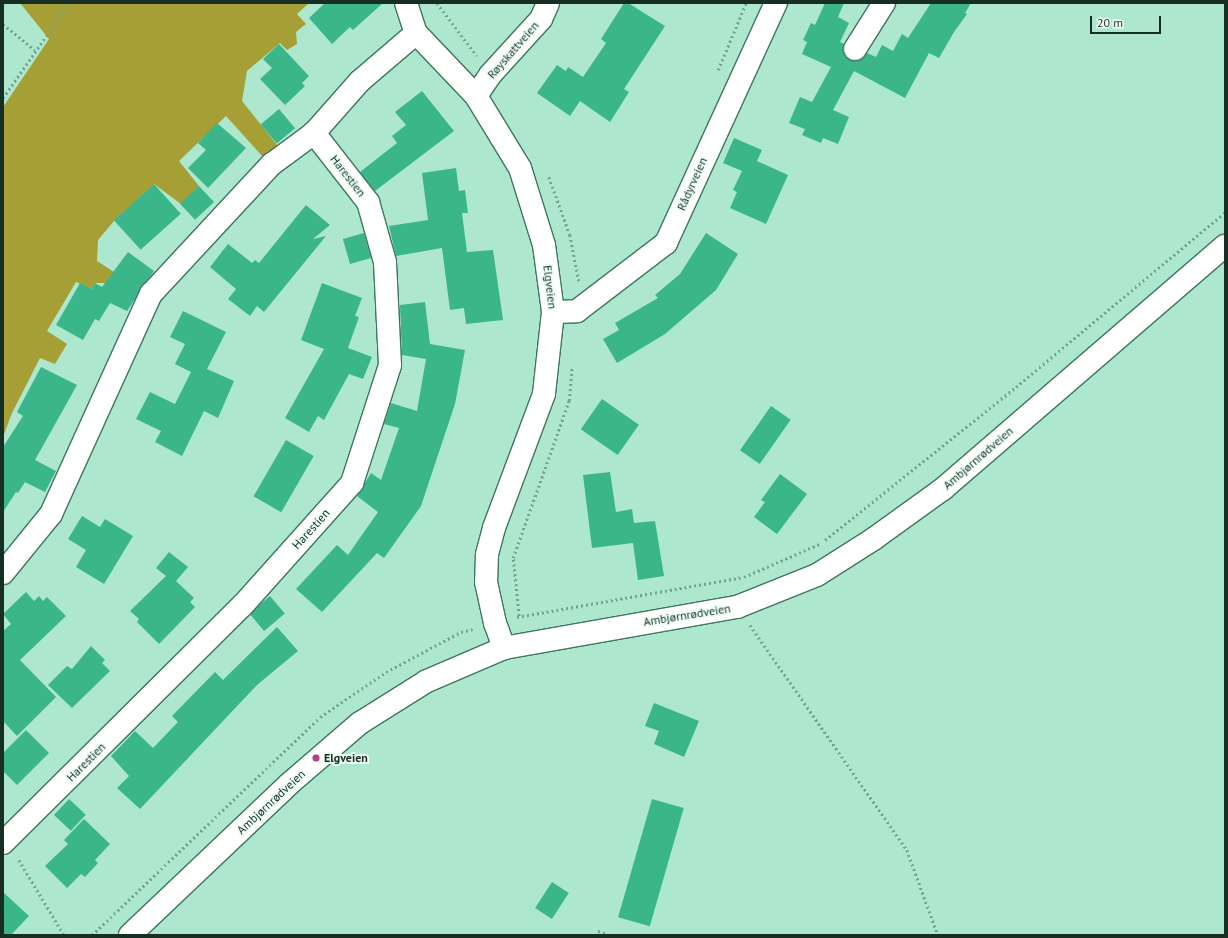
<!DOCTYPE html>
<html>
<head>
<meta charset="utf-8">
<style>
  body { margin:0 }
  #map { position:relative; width:1228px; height:938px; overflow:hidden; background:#ade8ce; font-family:"PT Sans",sans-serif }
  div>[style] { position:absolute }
  .forest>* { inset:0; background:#a59f36 }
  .building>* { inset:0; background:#3bb58a; transform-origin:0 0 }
  .path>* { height:2.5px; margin-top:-1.25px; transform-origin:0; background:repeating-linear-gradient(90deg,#74a28e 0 2px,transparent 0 5px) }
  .roads { filter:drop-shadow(1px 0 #3e755f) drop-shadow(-1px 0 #3e755f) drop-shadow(0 1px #3e755f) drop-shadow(0 -1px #3e755f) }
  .minor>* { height:22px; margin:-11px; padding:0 11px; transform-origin:11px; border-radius:11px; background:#fff }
  .dots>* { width:11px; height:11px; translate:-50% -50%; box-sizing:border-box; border:2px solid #edfef6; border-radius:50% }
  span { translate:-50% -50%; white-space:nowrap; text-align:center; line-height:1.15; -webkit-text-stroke:4px #edfef6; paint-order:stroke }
  .street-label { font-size:12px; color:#172e25 }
  .poi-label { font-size:12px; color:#172e25; font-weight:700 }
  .left { translate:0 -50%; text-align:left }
  .frame { position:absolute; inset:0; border:4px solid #172e25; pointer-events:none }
  .scale { position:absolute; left:1090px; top:16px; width:71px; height:18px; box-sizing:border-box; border:2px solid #172e25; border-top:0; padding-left:5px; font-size:12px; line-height:14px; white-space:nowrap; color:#172e25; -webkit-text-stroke:3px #edfef6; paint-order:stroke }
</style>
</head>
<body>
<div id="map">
  <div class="forest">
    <i style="clip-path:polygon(20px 3px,309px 3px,297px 14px,306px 24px,296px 32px,297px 44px,287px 50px,280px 43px,247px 71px,242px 101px,277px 145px,263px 157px,226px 116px,179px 161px,199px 186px,181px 204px,154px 184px,114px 221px,98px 240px,97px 261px,114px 272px,119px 283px,95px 283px,92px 289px,76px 282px,47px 331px,67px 344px,55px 364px,40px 358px,12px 413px,3px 437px,3px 107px,49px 39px)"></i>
  </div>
  <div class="building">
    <i style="clip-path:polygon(325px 3px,383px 3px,353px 30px,350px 27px,332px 44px,309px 18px)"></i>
    <i style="clip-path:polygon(624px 3px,628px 3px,665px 26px,624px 89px,629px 92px,610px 122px,580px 101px,570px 116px,537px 93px,557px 65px,566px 71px,568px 67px,583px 77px,606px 43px,601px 39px)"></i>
    <i style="clip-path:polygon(825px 3px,844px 3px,838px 17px,849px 23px,840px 42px,844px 44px,844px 55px,855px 61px,861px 60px,867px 53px,876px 57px,882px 45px,893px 51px,902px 34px,908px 38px,931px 3px,971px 3px,965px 13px,967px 14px,954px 32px,939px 58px,929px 53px,905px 98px,854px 71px,833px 110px,849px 117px,838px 144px,823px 138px,821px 143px,802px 135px,805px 129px,789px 123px,800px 97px,812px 102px,831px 67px,802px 54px,807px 42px,803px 40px,811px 23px,815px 25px)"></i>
    <i style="clip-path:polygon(279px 44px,309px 76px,302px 83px,305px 86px,285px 105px,260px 79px,272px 68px,263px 59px)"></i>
    <i style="clip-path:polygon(422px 91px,454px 131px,375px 191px,360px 172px,397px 143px,392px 136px,406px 125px,395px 112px)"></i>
    <i style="left:279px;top:109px;width:25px;height:24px;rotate:50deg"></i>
    <i style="clip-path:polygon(217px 123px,246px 148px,208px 188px,188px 168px,206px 150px,198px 143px)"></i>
    <i style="clip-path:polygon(734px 138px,762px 150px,757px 161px,788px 175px,766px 224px,730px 208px,737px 192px,733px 190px,742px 171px,723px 163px)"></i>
    <i style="clip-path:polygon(456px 168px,459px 191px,465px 190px,468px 213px,462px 213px,467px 252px,493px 250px,503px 320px,466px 324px,464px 308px,450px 310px,442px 248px,396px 256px,389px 226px,428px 220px,422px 173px)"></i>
    <i style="left:154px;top:184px;width:40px;height:54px;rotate:48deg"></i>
    <i style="left:199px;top:186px;width:22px;height:26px;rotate:47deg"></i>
    <i style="clip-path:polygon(306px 205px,330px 225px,313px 239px,326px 236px,264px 312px,257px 306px,250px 316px,228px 299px,236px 289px,210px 267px,228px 244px,252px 263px,255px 260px,259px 263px)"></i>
    <i style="left:364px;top:233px;width:26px;height:22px;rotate:74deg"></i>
    <i style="clip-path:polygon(706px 233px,738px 254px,716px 290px,665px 334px,617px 363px,603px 339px,619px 330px,615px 323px,658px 298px,655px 295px,680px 274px)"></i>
    <i style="clip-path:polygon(128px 252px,154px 271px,127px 311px,110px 303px,99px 321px,95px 319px,83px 340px,56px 325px,80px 283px,92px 289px,95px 283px,102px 287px)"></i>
    <i style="clip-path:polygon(322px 283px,362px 298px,355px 316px,359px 317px,348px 348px,372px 357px,363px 379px,349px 374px,324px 420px,318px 416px,309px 432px,285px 418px,324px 349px,301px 340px)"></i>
    <i style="clip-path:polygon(425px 302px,430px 344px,465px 350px,455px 404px,421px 506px,384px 558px,377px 553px,322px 612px,296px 589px,337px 545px,348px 555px,378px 512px,357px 496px,371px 473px,381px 480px,399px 428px,384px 424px,391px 403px,417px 411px,426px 359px,402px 355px,400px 305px)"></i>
    <i style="clip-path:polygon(183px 311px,226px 332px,207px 369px,234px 381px,218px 418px,204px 411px,182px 456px,155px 442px,161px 431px,136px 419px,150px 392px,175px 404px,191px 372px,175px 364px,185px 344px,170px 337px)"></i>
    <i style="clip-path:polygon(41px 367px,77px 385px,35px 460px,56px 471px,45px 492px,25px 482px,18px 493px,16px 492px,3px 512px,3px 447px,23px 416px,17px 412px)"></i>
    <i style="left:602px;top:399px;width:45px;height:37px;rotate:35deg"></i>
    <i style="left:771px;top:406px;width:24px;height:54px;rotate:35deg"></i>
    <i style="left:286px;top:440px;width:32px;height:65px;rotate:30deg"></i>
    <i style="clip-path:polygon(610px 472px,616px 512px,632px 509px,634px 523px,655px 521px,664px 576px,638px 580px,633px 543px,592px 548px,583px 475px)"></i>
    <i style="clip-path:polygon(780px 474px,807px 494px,777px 534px,754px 517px,765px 502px,761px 500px)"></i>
    <i style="clip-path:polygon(82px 516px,100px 527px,105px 519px,133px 536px,104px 584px,76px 567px,86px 550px,68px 539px)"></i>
    <i style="clip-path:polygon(169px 552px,188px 567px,176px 581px,194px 598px,190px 602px,195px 607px,159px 644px,137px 622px,139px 619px,130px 611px,166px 576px,156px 568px)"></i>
    <i style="clip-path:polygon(26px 592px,34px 601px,39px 596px,43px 601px,47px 597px,66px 616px,20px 660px,56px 697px,17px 736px,3px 721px,3px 631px,11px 624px,3px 614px)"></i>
    <i style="left:270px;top:596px;width:23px;height:27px;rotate:50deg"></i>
    <i style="clip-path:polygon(277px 627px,298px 651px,257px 685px,140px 809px,117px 788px,129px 776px,111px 756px,135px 731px,153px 748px,178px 722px,172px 716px,215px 672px,223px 680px)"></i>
    <i style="clip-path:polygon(91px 646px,105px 660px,102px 663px,110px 671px,72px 708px,48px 685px,67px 666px,72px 669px)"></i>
    <i style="clip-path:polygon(654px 703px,699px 721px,684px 757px,654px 744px,659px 731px,645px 726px)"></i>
    <i style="clip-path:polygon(26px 730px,49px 753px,17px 785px,3px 771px,3px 753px)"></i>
    <i style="left:69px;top:799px;width:23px;height:22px;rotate:43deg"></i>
    <i style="left:652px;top:799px;width:33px;height:123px;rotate:16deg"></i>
    <i style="clip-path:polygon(84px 819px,110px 844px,95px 860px,98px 863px,85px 877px,81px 874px,67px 888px,45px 866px,68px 844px,64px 840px)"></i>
    <i style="left:552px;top:882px;width:20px;height:31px;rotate:33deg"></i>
    <i style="clip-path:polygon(3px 892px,29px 916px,11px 935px,3px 935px)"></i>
  </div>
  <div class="path">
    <i style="left:437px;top:3px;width:66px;rotate:53deg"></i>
    <i style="left:3px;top:24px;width:41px;rotate:39.1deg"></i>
    <i style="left:718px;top:70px;width:73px;rotate:-67.3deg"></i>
    <i style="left:3px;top:98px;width:116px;rotate:-55.2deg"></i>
    <i style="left:549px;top:177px;width:62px;rotate:70.1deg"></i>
    <i style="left:570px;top:235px;width:47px;rotate:78.9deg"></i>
    <i style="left:825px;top:540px;width:245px;rotate:-38.7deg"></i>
    <i style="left:1016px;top:387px;width:273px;rotate:-39.9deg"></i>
    <i style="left:519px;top:616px;width:58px;rotate:-95.9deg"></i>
    <i style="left:513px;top:558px;width:167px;rotate:-70.4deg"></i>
    <i style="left:569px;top:401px;width:34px;rotate:-85deg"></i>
    <i style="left:517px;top:617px;width:230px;rotate:-10deg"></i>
    <i style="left:744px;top:577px;width:82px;rotate:-23.7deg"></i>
    <i style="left:750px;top:625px;width:274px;rotate:55.1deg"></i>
    <i style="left:907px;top:850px;width:90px;rotate:70deg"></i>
    <i style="left:19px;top:860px;width:87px;rotate:59deg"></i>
    <i style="left:598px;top:931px;width:12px;rotate:20deg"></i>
    <i style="left:92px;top:935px;width:315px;rotate:-43.7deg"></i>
    <i style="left:320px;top:717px;width:80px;rotate:-34.3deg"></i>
    <i style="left:386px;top:672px;width:85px;rotate:-28.1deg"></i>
    <i style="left:461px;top:632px;width:12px;rotate:-14deg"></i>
    <i style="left:877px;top:935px;width:40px"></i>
  </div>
  <div class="roads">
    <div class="minor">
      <i style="left:406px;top:3px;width:32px;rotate:72deg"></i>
      <i style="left:416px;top:33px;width:87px;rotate:46.4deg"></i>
      <i style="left:476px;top:96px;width:84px;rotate:58.6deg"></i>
      <i style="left:520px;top:168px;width:81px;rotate:72.7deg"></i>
      <i style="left:544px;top:245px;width:68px;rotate:82.3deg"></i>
      <i style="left:553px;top:312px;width:82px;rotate:96.3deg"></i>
      <i style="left:544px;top:394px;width:143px;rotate:110.5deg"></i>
      <i style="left:494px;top:528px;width:28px;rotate:105deg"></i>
      <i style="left:487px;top:555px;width:27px;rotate:92deg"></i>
      <i style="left:486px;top:582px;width:42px;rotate:77.6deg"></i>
      <i style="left:495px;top:623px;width:27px;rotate:70deg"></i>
      <i style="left:855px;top:49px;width:54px;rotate:-57.8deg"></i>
      <i style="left:476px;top:96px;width:25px;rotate:-56deg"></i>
      <i style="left:490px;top:75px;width:76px;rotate:-47.7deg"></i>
      <i style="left:541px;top:19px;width:17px;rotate:-66deg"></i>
      <i style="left:553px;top:312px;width:24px;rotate:-2deg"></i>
      <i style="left:577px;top:311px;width:112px;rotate:-37.4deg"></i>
      <i style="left:666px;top:243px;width:264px;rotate:-65.4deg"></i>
      <i style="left:3px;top:573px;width:76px;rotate:-50.9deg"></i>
      <i style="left:51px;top:514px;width:242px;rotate:-65.6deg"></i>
      <i style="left:151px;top:294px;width:178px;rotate:-47.1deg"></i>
      <i style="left:272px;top:164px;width:52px;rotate:-36.4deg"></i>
      <i style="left:314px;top:133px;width:69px;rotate:-48.5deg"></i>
      <i style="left:360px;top:81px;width:74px;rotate:-40.6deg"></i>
      <i style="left:3px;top:843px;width:338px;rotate:-44.8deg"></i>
      <i style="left:243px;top:605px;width:164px;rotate:-48.2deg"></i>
      <i style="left:352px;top:483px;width:124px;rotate:-72.1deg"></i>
      <i style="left:390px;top:365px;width:103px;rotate:-92.8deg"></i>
      <i style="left:385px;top:262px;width:62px;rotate:-105.8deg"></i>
      <i style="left:368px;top:202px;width:88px;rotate:-128deg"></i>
      <i style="left:130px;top:935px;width:219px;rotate:-43.5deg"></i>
      <i style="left:289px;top:784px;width:94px;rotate:-40.7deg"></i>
      <i style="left:360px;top:723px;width:79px;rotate:-32.1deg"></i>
      <i style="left:427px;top:681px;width:84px;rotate:-23.2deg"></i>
      <i style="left:504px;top:648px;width:237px;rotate:-10deg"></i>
      <i style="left:737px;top:607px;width:86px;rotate:-21.8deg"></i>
      <i style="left:817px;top:575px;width:69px;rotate:-32.5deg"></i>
      <i style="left:875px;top:538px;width:84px;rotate:-35.8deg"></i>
      <i style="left:943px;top:489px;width:372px;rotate:-40.8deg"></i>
    </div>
  </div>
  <div class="dots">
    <i style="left:316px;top:758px;background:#b73a89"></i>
  </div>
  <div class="street-label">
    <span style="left:513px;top:50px;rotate:-49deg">Røyskattveien</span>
    <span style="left:348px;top:176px;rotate:52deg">Harestien</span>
    <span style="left:692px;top:184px;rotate:-66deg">Rådyrveien</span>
    <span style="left:550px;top:287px;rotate:83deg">Elgveien</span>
    <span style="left:978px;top:458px;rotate:-41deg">Ambjørnrødveien</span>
    <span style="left:311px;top:529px;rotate:-48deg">Harestien</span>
    <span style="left:687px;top:615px;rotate:-9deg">Ambjørnrødveien</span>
    <span style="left:86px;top:762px;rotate:-45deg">Harestien</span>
    <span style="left:271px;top:802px;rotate:-43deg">Ambjørnrødveien</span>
  </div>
  <div class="poi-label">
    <span class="left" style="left:324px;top:758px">Elgveien</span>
  </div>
  <div class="frame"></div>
  <div class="scale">20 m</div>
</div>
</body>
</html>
